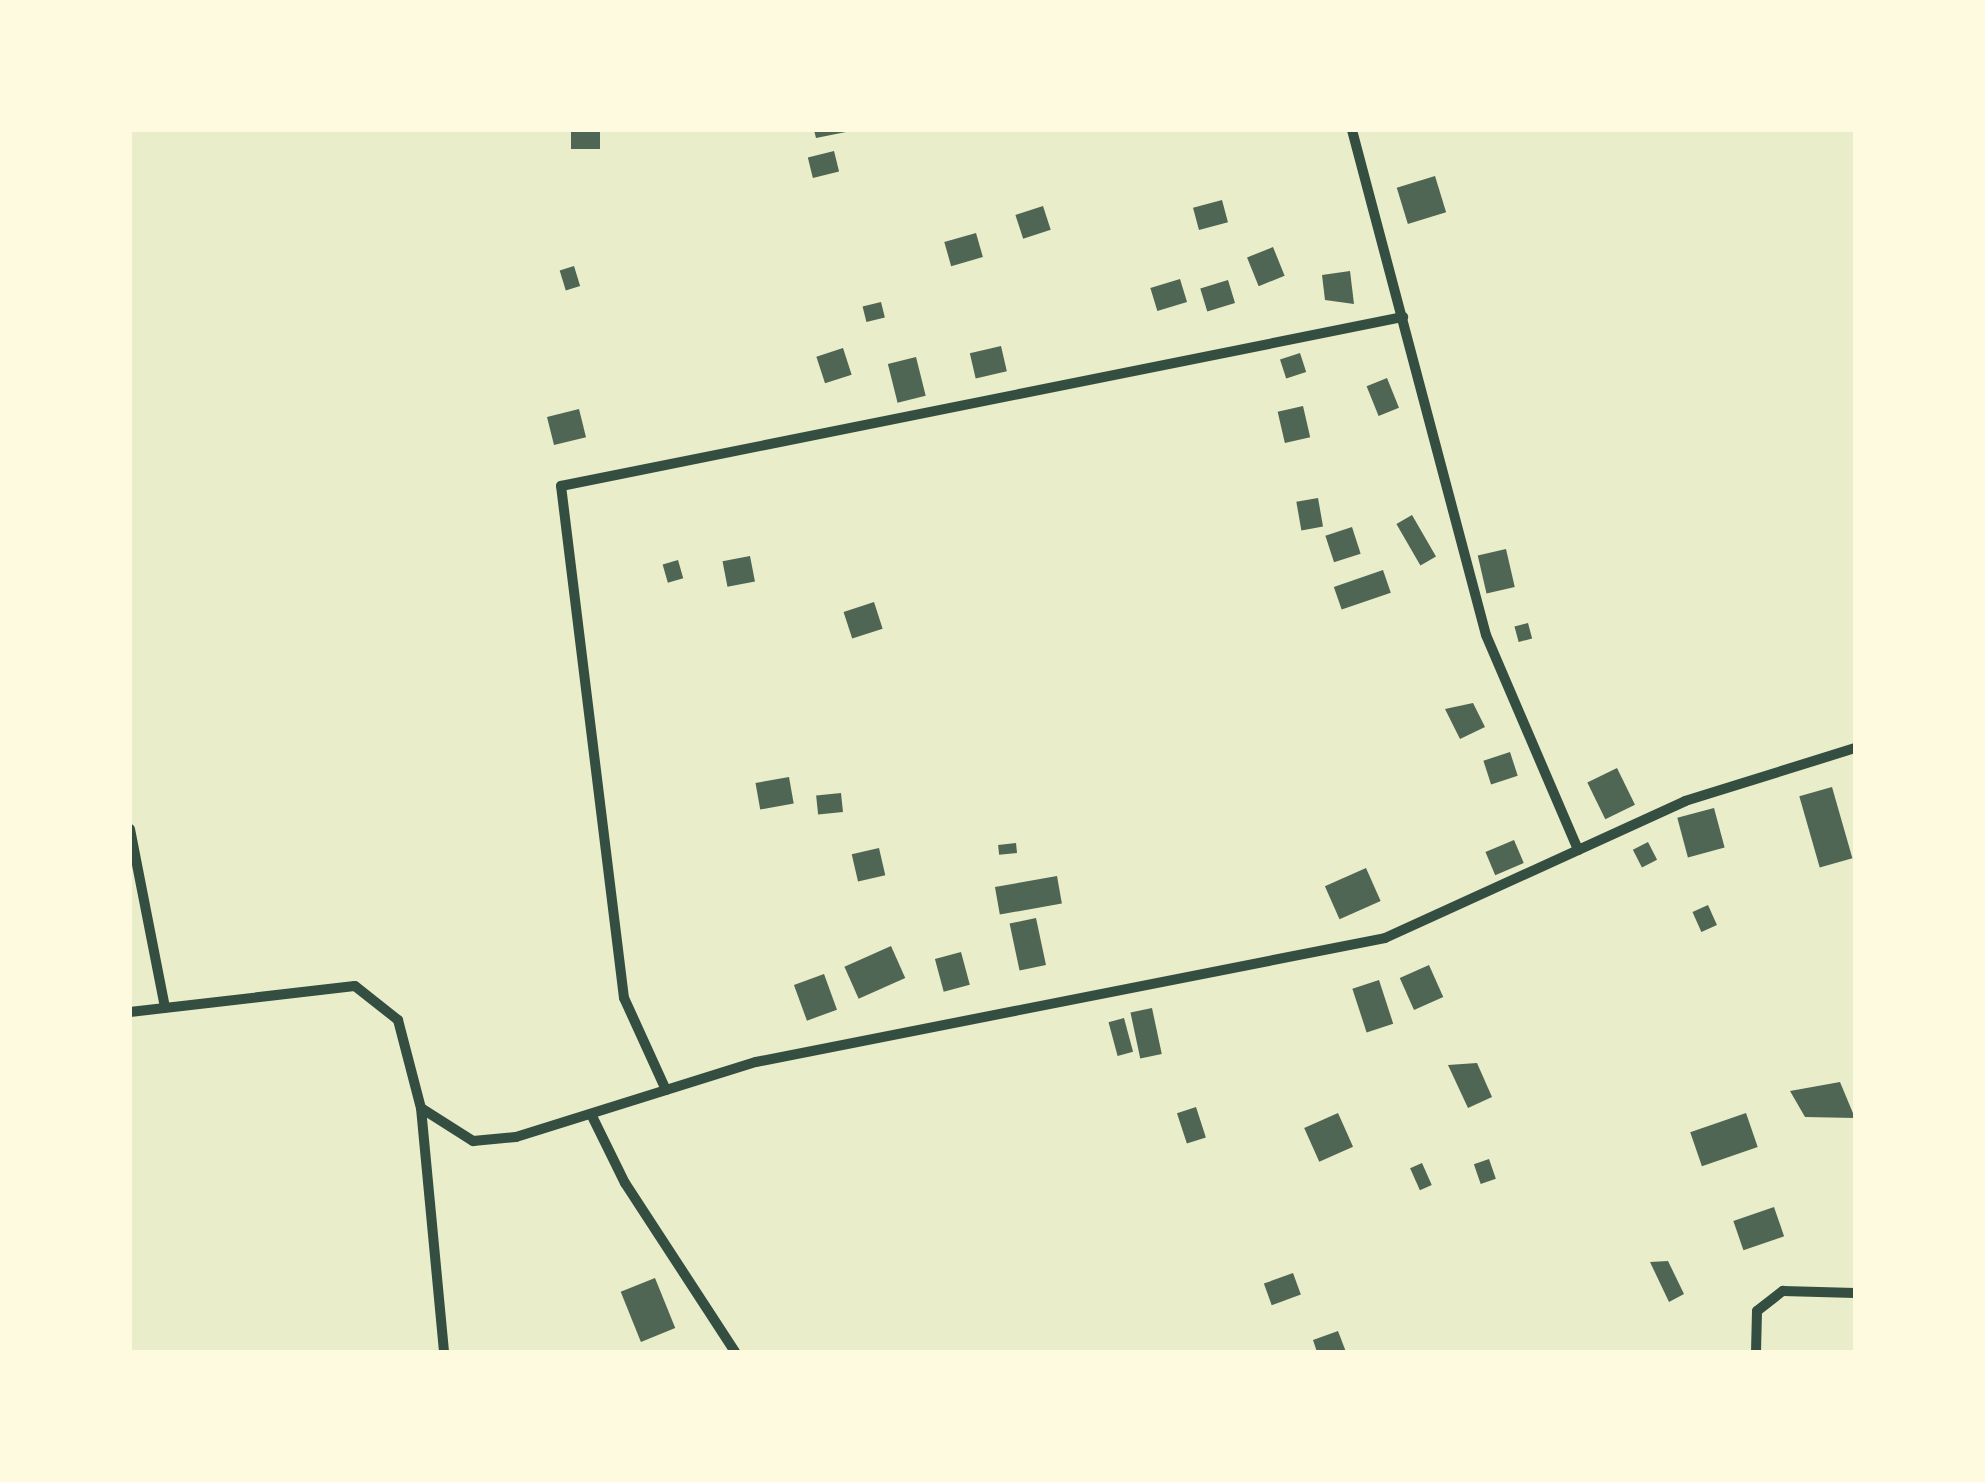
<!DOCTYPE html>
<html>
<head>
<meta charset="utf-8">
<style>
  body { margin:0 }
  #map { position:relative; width:1985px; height:1482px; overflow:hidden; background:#e9edc9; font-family:Karla,sans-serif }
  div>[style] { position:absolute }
  .building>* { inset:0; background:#4f6655; transform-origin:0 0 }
  .minor>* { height:10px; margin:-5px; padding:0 5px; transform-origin:5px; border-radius:5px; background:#344e41 }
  span { translate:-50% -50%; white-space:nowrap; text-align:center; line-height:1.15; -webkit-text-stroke:10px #fefae0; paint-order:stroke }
  .frame { position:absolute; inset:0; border:132px solid #fefae0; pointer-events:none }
</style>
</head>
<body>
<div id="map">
  <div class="building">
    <i style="left:571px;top:130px;width:29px;height:19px"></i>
    <i style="clip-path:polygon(814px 130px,846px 130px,846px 132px,816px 138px)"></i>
    <i style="left:834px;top:151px;width:21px;height:27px;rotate:76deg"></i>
    <i style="left:1435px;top:176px;width:38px;height:40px;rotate:73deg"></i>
    <i style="left:1222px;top:200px;width:23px;height:30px;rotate:75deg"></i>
    <i style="left:1043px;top:206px;width:25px;height:29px;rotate:72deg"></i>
    <i style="left:976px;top:233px;width:25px;height:33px;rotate:74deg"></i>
    <i style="left:1273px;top:247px;width:31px;height:28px;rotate:68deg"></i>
    <i style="left:574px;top:266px;width:21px;height:15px;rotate:73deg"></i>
    <i style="clip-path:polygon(1350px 271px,1354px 304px,1325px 300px,1322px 275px)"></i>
    <i style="left:1180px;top:279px;width:24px;height:31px;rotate:73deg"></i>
    <i style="left:1228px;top:280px;width:24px;height:29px;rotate:73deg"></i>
    <i style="left:881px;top:302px;width:16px;height:19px;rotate:76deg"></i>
    <i style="left:1001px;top:346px;width:26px;height:32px;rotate:77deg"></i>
    <i style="left:843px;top:348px;width:28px;height:28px;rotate:72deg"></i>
    <i style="left:1300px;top:353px;width:20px;height:21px;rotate:72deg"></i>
    <i style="left:916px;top:357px;width:40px;height:29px;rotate:76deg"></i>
    <i style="left:1387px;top:378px;width:32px;height:22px;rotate:68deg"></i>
    <i style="left:1303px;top:406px;width:32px;height:26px;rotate:77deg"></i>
    <i style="left:579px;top:409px;width:29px;height:33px;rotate:76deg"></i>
    <i style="left:1318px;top:498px;width:29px;height:22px;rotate:80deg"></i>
    <i style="left:1412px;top:515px;width:48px;height:18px;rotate:60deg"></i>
    <i style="left:1352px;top:527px;width:28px;height:28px;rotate:72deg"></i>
    <i style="left:1506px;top:549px;width:39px;height:29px;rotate:77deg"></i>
    <i style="left:750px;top:556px;width:26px;height:28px;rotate:79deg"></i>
    <i style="left:678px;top:560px;width:19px;height:16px;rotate:74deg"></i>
    <i style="left:1383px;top:570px;width:24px;height:52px;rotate:71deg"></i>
    <i style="left:874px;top:602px;width:28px;height:32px;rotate:72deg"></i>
    <i style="left:1528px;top:623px;width:16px;height:14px;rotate:75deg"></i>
    <i style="clip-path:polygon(1473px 703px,1485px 727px,1460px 739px,1445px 709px)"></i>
    <i style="left:1510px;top:752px;width:25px;height:28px;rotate:72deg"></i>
    <i style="left:1617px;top:768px;width:41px;height:33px;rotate:64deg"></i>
    <i style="left:789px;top:777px;width:27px;height:34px;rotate:80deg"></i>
    <i style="left:1832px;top:787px;width:74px;height:34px;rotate:74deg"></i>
    <i style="left:841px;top:793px;width:19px;height:25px;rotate:84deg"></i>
    <i style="left:1714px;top:808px;width:41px;height:38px;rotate:75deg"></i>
    <i style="left:1514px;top:840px;width:25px;height:31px;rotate:67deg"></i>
    <i style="left:1648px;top:842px;width:20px;height:17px;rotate:63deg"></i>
    <i style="left:1016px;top:843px;width:10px;height:18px;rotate:84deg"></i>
    <i style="left:879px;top:848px;width:28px;height:28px;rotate:77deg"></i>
    <i style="left:1366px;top:868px;width:36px;height:45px;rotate:66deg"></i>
    <i style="left:1057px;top:876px;width:28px;height:63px;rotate:80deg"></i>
    <i style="left:1708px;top:905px;width:22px;height:17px;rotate:66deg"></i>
    <i style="left:1036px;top:918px;width:48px;height:27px;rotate:78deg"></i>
    <i style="left:891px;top:946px;width:35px;height:51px;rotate:66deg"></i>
    <i style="left:961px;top:952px;width:34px;height:27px;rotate:75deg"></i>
    <i style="left:1429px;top:965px;width:35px;height:32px;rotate:66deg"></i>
    <i style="left:824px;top:974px;width:38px;height:32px;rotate:70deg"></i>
    <i style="left:1379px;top:980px;width:46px;height:28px;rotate:72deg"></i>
    <i style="left:1152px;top:1008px;width:47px;height:22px;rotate:78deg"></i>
    <i style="left:1124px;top:1018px;width:35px;height:16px;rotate:75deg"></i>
    <i style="clip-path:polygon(1477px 1063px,1492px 1097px,1468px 1108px,1448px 1065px)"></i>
    <i style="clip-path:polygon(1840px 1082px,1855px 1118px,1805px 1117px,1790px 1091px)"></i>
    <i style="left:1196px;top:1107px;width:32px;height:20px;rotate:72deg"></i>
    <i style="left:1338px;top:1113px;width:37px;height:37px;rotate:66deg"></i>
    <i style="left:1746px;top:1113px;width:36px;height:59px;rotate:71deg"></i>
    <i style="left:1489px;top:1159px;width:21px;height:16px;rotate:71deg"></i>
    <i style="left:1422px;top:1163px;width:24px;height:13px;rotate:66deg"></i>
    <i style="left:1774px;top:1207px;width:31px;height:43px;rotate:71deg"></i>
    <i style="clip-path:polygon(1668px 1261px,1684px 1294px,1669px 1302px,1650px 1262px)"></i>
    <i style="left:1293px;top:1273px;width:23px;height:31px;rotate:70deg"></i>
    <i style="left:655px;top:1278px;width:54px;height:37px;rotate:68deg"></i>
    <i style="clip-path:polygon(1338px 1331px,1346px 1352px,1317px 1352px,1313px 1340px)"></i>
  </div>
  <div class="minor">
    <i style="left:1352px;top:130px;width:522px;rotate:75.14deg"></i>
    <i style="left:1486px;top:635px;width:234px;rotate:66.8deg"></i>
    <i style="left:130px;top:829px;width:182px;rotate:78.9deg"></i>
    <i style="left:130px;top:1012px;width:226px;rotate:-6.6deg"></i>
    <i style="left:355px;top:986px;width:55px;rotate:38.3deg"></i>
    <i style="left:398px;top:1020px;width:91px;rotate:75.4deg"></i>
    <i style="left:421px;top:1108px;width:62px;rotate:32.4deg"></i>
    <i style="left:473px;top:1141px;width:43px;rotate:-5.3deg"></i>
    <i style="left:516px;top:1137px;width:251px;rotate:-17.4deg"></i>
    <i style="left:756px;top:1062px;width:641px;rotate:-11.15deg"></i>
    <i style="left:1385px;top:938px;width:330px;rotate:-24.5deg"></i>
    <i style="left:1685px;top:801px;width:178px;rotate:-17.3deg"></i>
    <i style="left:666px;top:1090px;width:101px;rotate:-114.5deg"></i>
    <i style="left:624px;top:998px;width:516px;rotate:-97.01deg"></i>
    <i style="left:561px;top:486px;width:859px;rotate:-11.35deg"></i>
    <i style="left:421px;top:1108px;width:245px;rotate:84.6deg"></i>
    <i style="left:591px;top:1114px;width:77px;rotate:63.8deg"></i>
    <i style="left:625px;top:1183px;width:202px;rotate:56.9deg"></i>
    <i style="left:1756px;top:1352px;width:41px;rotate:-88.6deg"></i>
    <i style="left:1757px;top:1311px;width:33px;rotate:-38deg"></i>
    <i style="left:1783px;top:1291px;width:72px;rotate:1.6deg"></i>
  </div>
  <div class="frame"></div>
</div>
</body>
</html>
